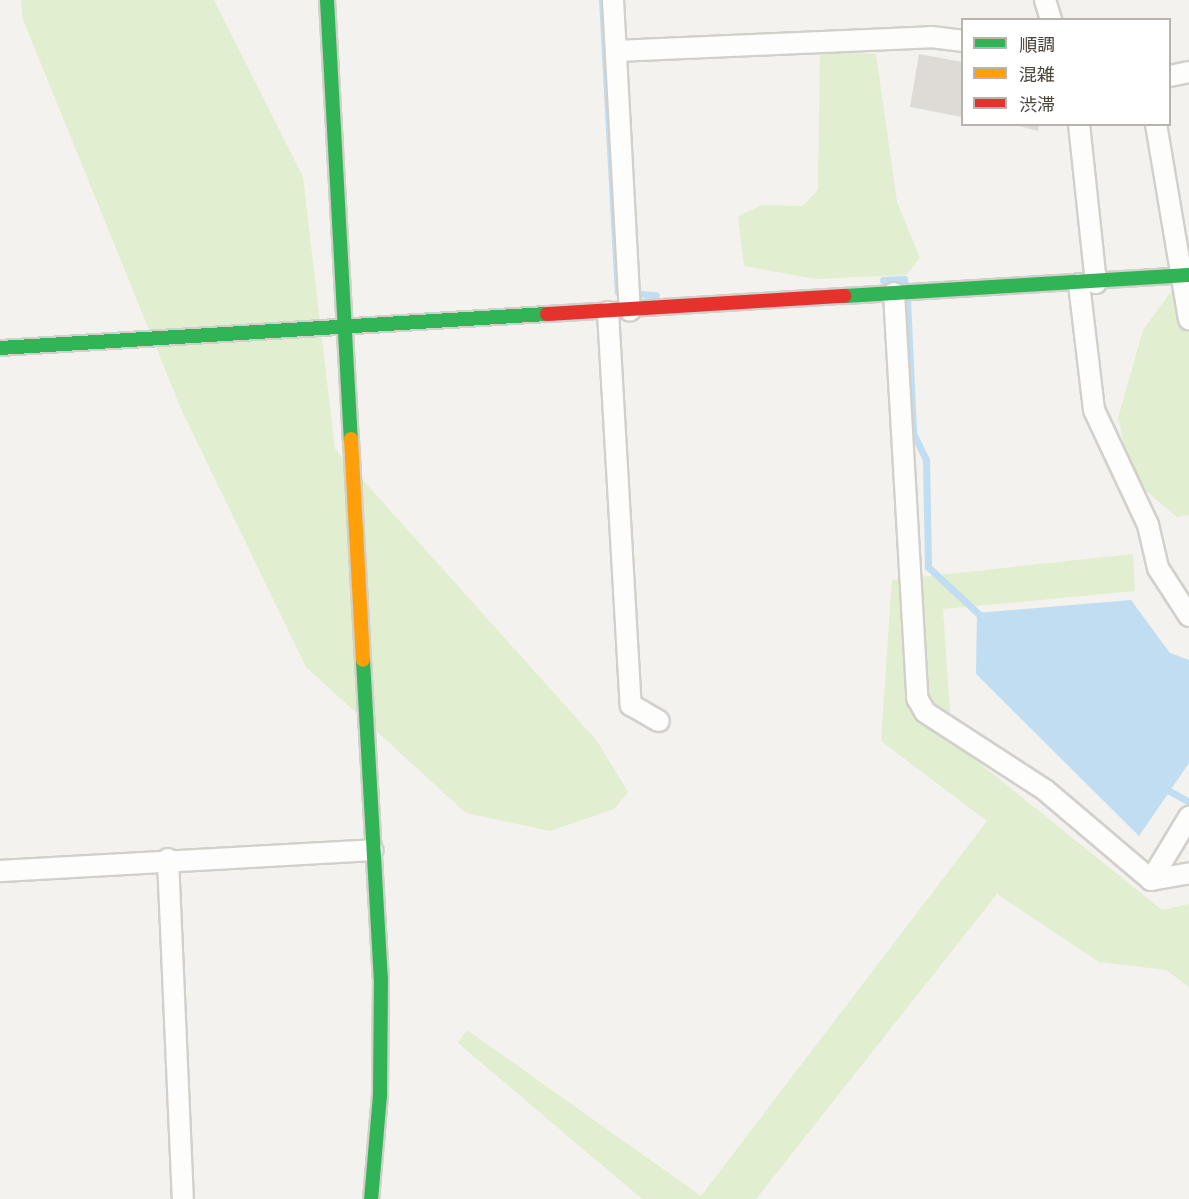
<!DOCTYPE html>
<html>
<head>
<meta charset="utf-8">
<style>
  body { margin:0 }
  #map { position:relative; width:1189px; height:1199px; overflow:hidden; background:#f4f2ee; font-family:"DejaVu Sans","Noto Sans JP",sans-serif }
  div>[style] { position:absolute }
  .green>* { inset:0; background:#e1eecf }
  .water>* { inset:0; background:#c0ddf1 }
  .stream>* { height:7px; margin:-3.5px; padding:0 3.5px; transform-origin:3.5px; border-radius:3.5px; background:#c0ddf1 }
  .building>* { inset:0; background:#dedbd6 }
  .roads { filter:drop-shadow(2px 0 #d2d0cb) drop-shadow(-2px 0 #d2d0cb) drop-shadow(0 2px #d2d0cb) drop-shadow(0 -2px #d2d0cb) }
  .street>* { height:20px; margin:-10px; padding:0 10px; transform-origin:10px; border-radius:10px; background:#fdfdfc }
  .fast>* { height:14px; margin:-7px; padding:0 7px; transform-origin:7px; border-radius:7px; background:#30b455 }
  .slow>* { height:14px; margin:-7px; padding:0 7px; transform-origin:7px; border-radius:7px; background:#ff9f0a }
  .jam>* { height:14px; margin:-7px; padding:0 7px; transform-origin:7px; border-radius:7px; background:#e5322d }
  span { translate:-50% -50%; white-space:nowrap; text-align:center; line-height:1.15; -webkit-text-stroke:5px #fff; paint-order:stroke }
  .legend { position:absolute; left:961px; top:18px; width:210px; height:108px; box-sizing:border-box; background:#fff; border:2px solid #b7b4b0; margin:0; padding:8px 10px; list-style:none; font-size:18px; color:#4b4439 }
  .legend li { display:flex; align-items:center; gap:12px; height:30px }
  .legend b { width:30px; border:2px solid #b7b4b0 }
</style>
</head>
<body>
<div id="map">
  <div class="green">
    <i style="clip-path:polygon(21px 0,214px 0,303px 177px,335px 449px,597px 741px,628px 792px,614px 809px,550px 831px,466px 813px,306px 667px,182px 411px,22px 17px)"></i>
    <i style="clip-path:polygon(820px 52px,876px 54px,897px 202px,920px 258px,906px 275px,816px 279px,744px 266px,738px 216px,762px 205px,803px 206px,818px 190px)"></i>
    <i style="clip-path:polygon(1189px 267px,1189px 515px,1177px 517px,1132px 479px,1118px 418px,1143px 330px)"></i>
    <i style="clip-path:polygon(1133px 554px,1135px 591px,943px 609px,952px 741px,1162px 910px,1189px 904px,1189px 987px,1166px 970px,1099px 962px,997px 894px,756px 1199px,642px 1199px,458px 1043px,467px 1030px,701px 1196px,987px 821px,881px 741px,892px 580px)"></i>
  </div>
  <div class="water">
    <i style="clip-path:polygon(1131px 600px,1170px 653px,1189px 660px,1189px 763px,1139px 836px,976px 674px,977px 613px)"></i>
  </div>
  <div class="stream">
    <i style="left:602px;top:0;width:292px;rotate:86.9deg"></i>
    <i style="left:618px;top:292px;width:38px;rotate:5deg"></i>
    <i style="left:883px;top:280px;width:21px;rotate:-3deg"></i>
    <i style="left:904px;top:279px;width:6px;rotate:81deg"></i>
    <i style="left:907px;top:299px;width:134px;rotate:87.4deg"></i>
    <i style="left:913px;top:433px;width:30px;rotate:64deg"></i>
    <i style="left:926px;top:460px;width:107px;rotate:88.9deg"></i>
    <i style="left:928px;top:567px;width:75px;rotate:42.8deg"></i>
    <i style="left:1164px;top:788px;width:29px;rotate:29deg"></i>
  </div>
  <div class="building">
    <i style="clip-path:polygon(919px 54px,962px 62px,962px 117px,910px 107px)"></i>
    <i style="clip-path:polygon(1011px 124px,1039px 124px,1038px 131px)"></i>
  </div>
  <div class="roads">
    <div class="street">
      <i style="left:613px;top:0;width:311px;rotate:86.9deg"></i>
      <i style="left:1045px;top:0;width:21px;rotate:73deg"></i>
      <i style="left:616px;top:51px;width:315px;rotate:-2.5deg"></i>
      <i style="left:931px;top:37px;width:31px;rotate:7deg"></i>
      <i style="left:1170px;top:76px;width:19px;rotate:-12deg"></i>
      <i style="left:1079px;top:124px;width:160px;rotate:83.9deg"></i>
      <i style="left:1156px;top:124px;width:198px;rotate:80.4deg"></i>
      <i style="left:1079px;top:284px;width:127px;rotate:83.2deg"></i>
      <i style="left:1094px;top:410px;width:127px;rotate:64.8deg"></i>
      <i style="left:1148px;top:525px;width:44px;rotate:76.9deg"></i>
      <i style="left:1158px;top:568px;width:57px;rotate:57.1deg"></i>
      <i style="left:894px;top:293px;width:406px;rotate:86.7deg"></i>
      <i style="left:917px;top:698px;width:16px;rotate:60deg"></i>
      <i style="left:925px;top:712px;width:143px;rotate:33deg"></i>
      <i style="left:1045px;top:790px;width:139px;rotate:40.3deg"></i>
      <i style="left:1151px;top:880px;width:39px;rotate:-10deg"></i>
      <i style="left:608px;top:312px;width:394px;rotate:86.7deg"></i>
      <i style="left:631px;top:705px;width:32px;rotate:30deg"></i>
      <i style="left:168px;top:859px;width:340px;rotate:87.5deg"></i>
      <i style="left:0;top:871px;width:373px;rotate:-3.2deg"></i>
      <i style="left:1151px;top:880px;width:74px;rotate:-58.9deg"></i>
    </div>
    <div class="fast">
      <i style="left:327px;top:0;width:440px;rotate:86.9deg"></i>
      <i style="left:844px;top:296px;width:346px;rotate:-3.5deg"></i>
      <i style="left:0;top:348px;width:548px;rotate:-3.56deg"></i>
      <i style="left:363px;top:660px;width:319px;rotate:86.8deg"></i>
      <i style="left:381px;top:978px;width:117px;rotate:90.5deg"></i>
      <i style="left:380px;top:1095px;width:104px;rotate:94.9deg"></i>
    </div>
    <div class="slow">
      <i style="left:351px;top:439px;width:221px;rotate:86.9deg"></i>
    </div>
    <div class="jam">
      <i style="left:547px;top:314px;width:298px;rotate:-3.5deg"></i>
    </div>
  </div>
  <ul class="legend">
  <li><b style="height:8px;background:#30b455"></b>順調</li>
  <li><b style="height:8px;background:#ff9f0a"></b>混雑</li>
  <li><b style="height:8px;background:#e5322d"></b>渋滞</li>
  </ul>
</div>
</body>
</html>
